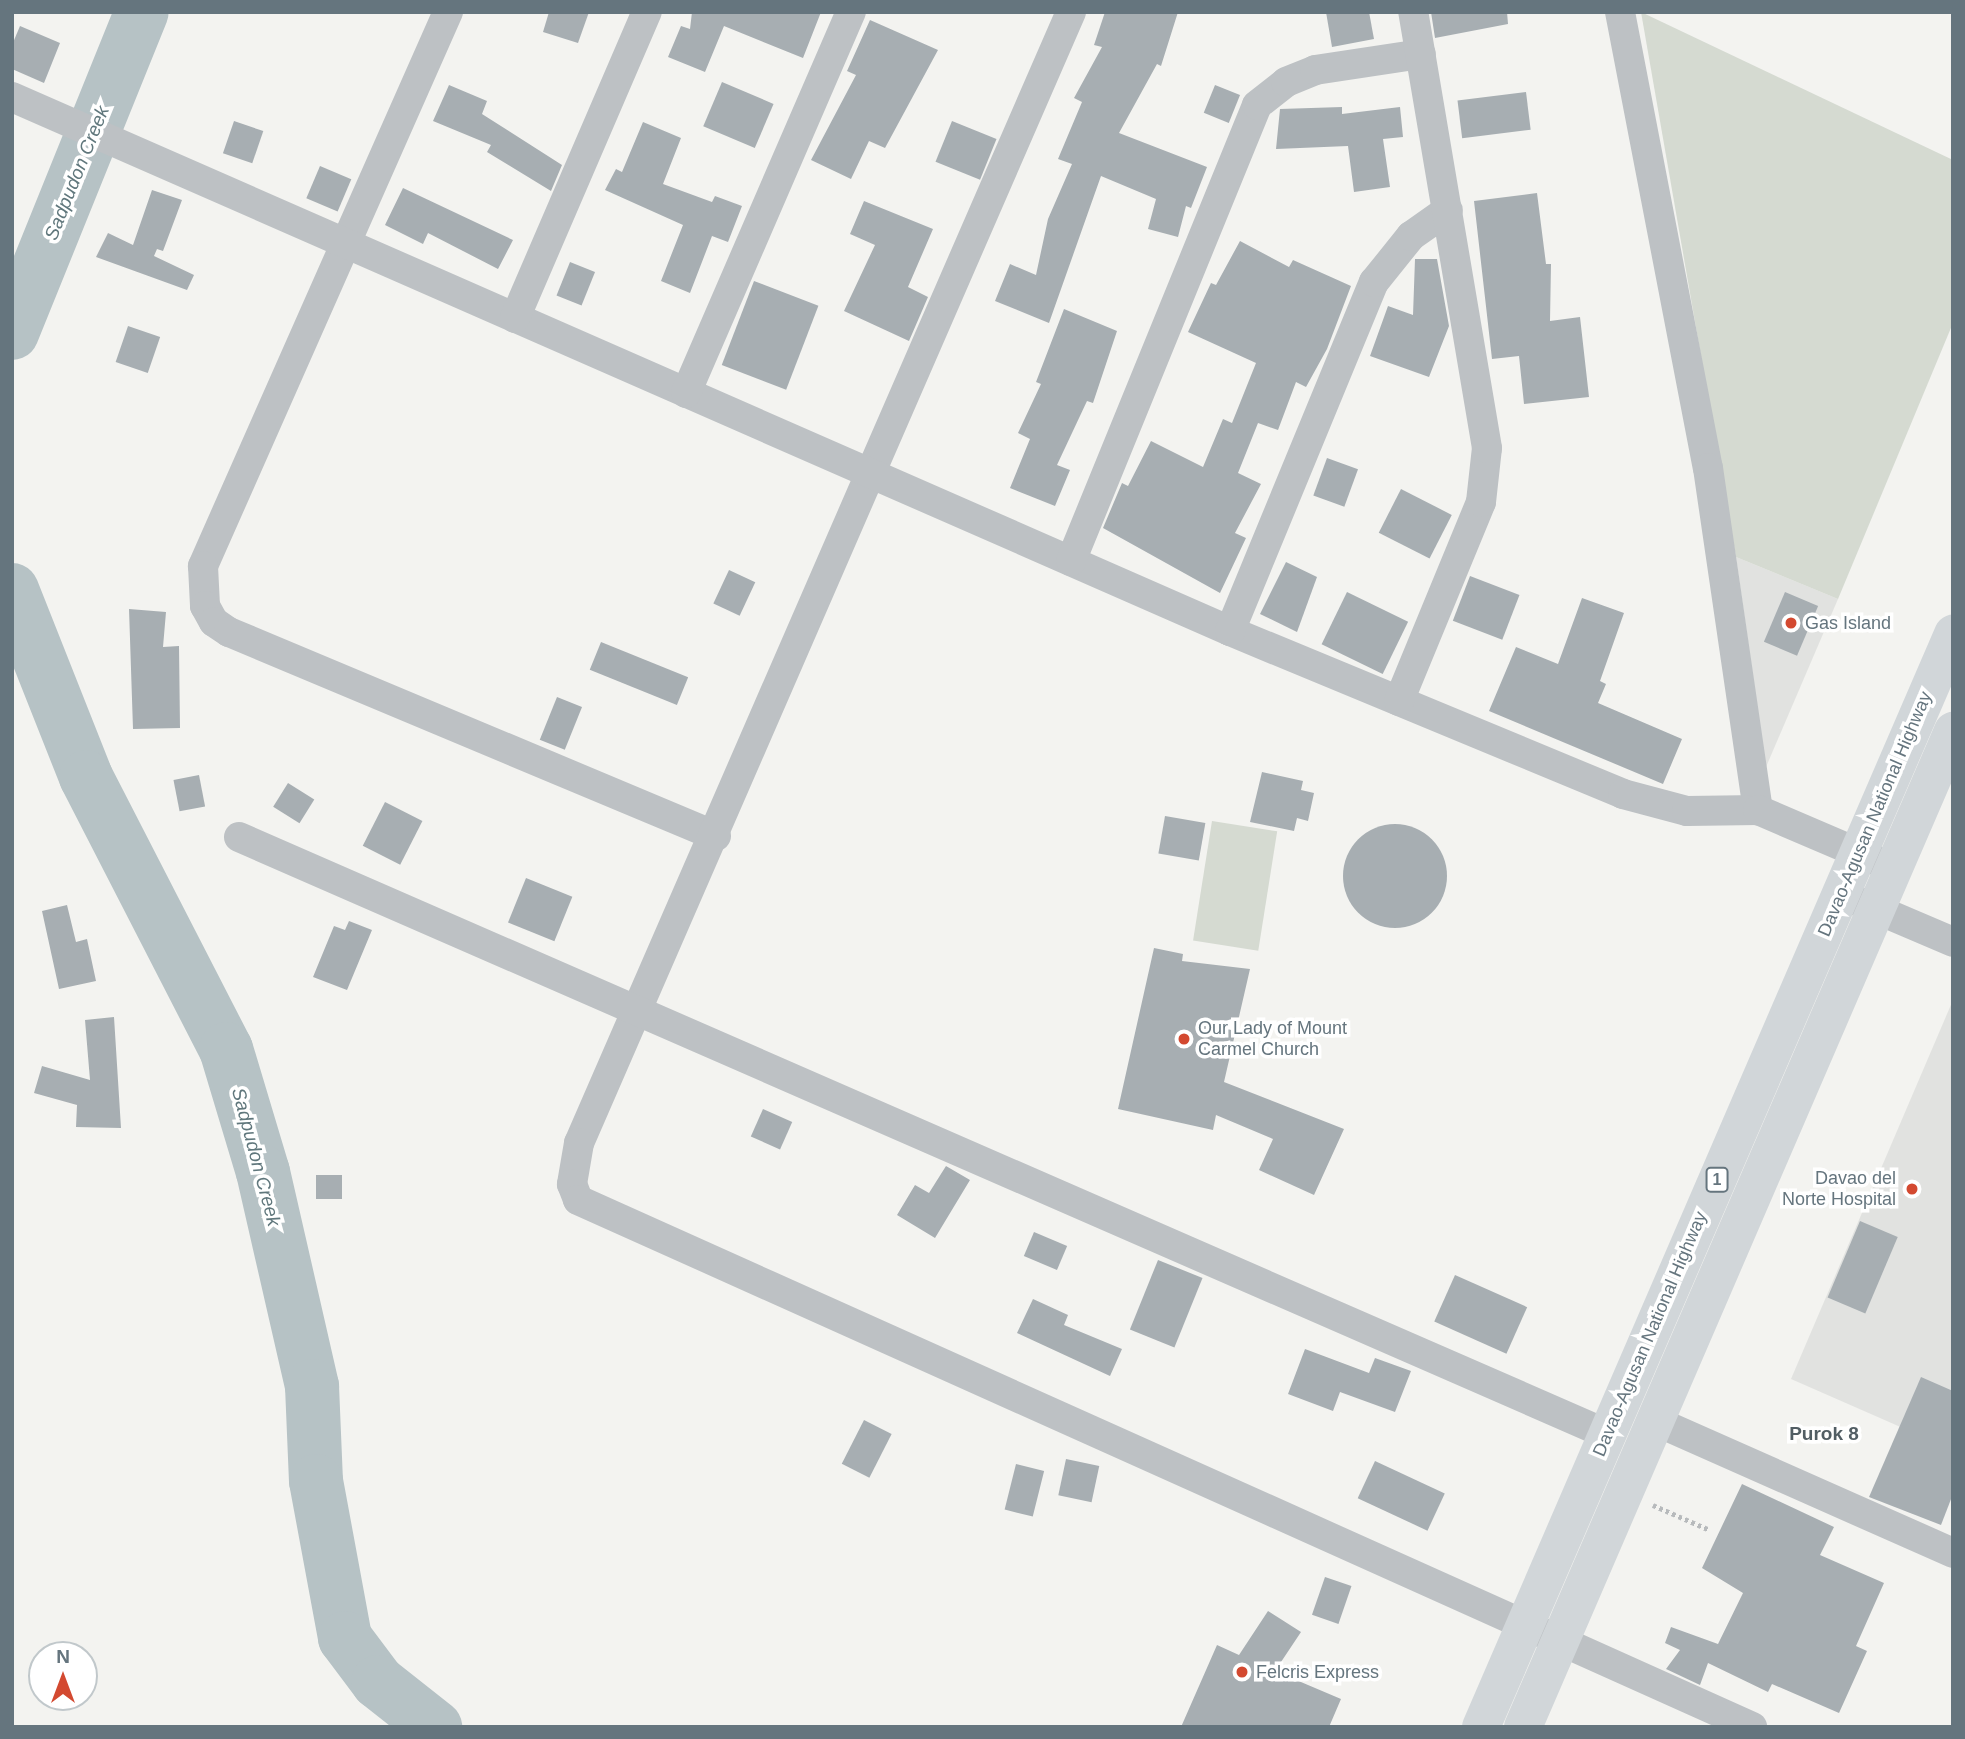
<!DOCTYPE html>
<html>
<head>
<meta charset="utf-8">
<style>
  body { margin:0 }
  #map { position:relative; width:1965px; height:1739px; overflow:hidden; background:#f3f3f0; font-family:Helvetica,sans-serif }
  div>[style] { position:absolute }
  .built>* { inset:0; background:#e1e2e0 }
  .green>* { inset:0; background:#d5dad1; transform-origin:0 0 }
  .river>* { height:54px; margin:-27px; padding:0 27px; transform-origin:27px; border-radius:27px; background:#b6c2c5 }
  .building>* { inset:0; background:#a7aeb2; transform-origin:0 0 }
  .round { border-radius:50% }
  .path>* { height:4.5px; margin-top:-2.25px; transform-origin:0; background:repeating-linear-gradient(90deg,#b7babc 0 3.5px,transparent 0 7px) }
  .street>* { height:30px; margin:-15px; padding:0 15px; transform-origin:15px; border-radius:15px; background:#bdc1c4 }
  .highway>* { height:38px; margin:-19px; padding:0 19px; transform-origin:19px; border-radius:19px; background:#d1d6d9 }
  .dots>* { width:19px; height:19px; translate:-50% -50%; box-sizing:border-box; border:4px solid #fff; border-radius:50% }
  span { translate:-50% -50%; white-space:nowrap; text-align:center; line-height:1.15; -webkit-text-stroke:7px #fff; paint-order:stroke }
  .shield-label span { padding:2px 5px; background:#fff; border:2px solid; border-radius:5px; -webkit-text-stroke-width:0 }
  .shield-label { font-size:16px; color:#65757e; font-weight:700 }
  .poi-label { font-size:18px; color:#65757e }
  .left { translate:0 -50%; text-align:left }
  .right { translate:-100% -50%; text-align:right }
  .street-label { font-size:18px; color:#65757e }
  .water-label { font-size:19px; color:#60777c; font-style:italic }
  .neighbourhood-label { font-size:19px; color:#525e64; font-weight:700 }
  .frame { position:absolute; inset:0; border:14px solid #65757e; pointer-events:none }
  .north { position:absolute; left:28px; top:1641px; width:70px; height:70px; box-sizing:border-box; background:#fff; border:2px solid #c1c8cb; border-radius:50%; rotate:0deg; font-size:19px; font-weight:700; line-height:28px; text-align:center; color:#65757e }
  .north::after { content:''; display:block; margin:auto; width:24px; height:32px; background:#d34930; clip-path:polygon(50% 0,100% 100%,50% 72%,0 100%) }
</style>
</head>
<body>
<div id="map">
  <div class="built">
    <i style="clip-path:polygon(1736px 557px,1838px 599px,1766px 767px)"></i>
    <i style="clip-path:polygon(1953px 1000px,1953px 1450px,1791px 1379px)"></i>
  </div>
  <div class="green">
    <i style="clip-path:polygon(1641px 12px,1953px 160px,1953px 323px,1838px 599px,1736px 557px)"></i>
    <i style="left:1212px;top:821px;width:66px;height:121px;rotate:9deg"></i>
  </div>
  <div class="river">
    <i style="left:12px;top:333px;width:346px;rotate:-68deg"></i>
    <i style="left:12px;top:590px;width:201px;rotate:68.4deg"></i>
    <i style="left:86px;top:777px;width:306px;rotate:62.8deg"></i>
    <i style="left:226px;top:1049px;width:128px;rotate:73.3deg"></i>
    <i style="left:263px;top:1172px;width:220px;rotate:77.1deg"></i>
    <i style="left:312px;top:1386px;width:95px;rotate:87.6deg"></i>
    <i style="left:316px;top:1481px;width:160px;rotate:79.5deg"></i>
    <i style="left:345px;top:1638px;width:55px;rotate:53.1deg"></i>
    <i style="left:378px;top:1682px;width:73px;rotate:38.3deg"></i>
  </div>
  <div class="building">
    <i style="clip-path:polygon(549px 12px,589px 12px,578px 43px,543px 32px)"></i>
    <i style="clip-path:polygon(692px 12px,821px 12px,803px 58px,724px 26px,705px 72px,668px 57px,681px 26px,690px 29px)"></i>
    <i style="clip-path:polygon(1105px 12px,1178px 12px,1161px 66px,1157px 64px,1119px 133px,1207px 167px,1191px 208px,1186px 206px,1178px 237px,1148px 229px,1156px 199px,1101px 176px,1049px 323px,995px 301px,1010px 264px,1036px 275px,1048px 219px,1072px 164px,1058px 159px,1082px 102px,1074px 98px,1102px 47px,1094px 45px)"></i>
    <i style="clip-path:polygon(1326px 12px,1369px 12px,1374px 39px,1332px 47px)"></i>
    <i style="clip-path:polygon(1431px 12px,1507px 12px,1508px 24px,1435px 38px)"></i>
    <i style="clip-path:polygon(870px 20px,938px 50px,885px 148px,869px 141px,851px 179px,811px 160px,856px 75px,847px 71px)"></i>
    <i style="clip-path:polygon(20px 26px,60px 43px,44px 83px,12px 69px,12px 45px)"></i>
    <i style="left:722px;top:82px;width:56px;height:48px;rotate:23deg"></i>
    <i style="clip-path:polygon(449px 85px,487px 101px,482px 114px,562px 165px,551px 191px,487px 152px,491px 145px,433px 121px)"></i>
    <i style="left:1215px;top:85px;width:27px;height:30px;rotate:22deg"></i>
    <i style="left:1526px;top:92px;width:38px;height:69px;rotate:83deg"></i>
    <i style="clip-path:polygon(1342px 107px,1342px 114px,1400px 107px,1403px 137px,1383px 139px,1390px 187px,1354px 192px,1348px 146px,1276px 149px,1280px 109px)"></i>
    <i style="left:234px;top:121px;width:31px;height:34px;rotate:19deg"></i>
    <i style="left:952px;top:121px;width:48px;height:44px;rotate:22deg"></i>
    <i style="clip-path:polygon(643px 122px,681px 138px,663px 184px,712px 202px,715px 196px,742px 206px,728px 242px,712px 236px,690px 293px,661px 281px,683px 225px,605px 190px,616px 169px,622px 172px)"></i>
    <i style="left:320px;top:166px;width:34px;height:35px;rotate:23deg"></i>
    <i style="clip-path:polygon(403px 188px,513px 240px,498px 269px,428px 233px,423px 244px,385px 225px)"></i>
    <i style="clip-path:polygon(152px 190px,182px 200px,163px 251px,157px 249px,154px 256px,194px 275px,187px 290px,96px 257px,108px 233px,133px 245px)"></i>
    <i style="clip-path:polygon(1537px 193px,1546px 264px,1551px 264px,1550px 321px,1580px 317px,1589px 397px,1524px 404px,1519px 356px,1492px 359px,1474px 201px)"></i>
    <i style="clip-path:polygon(864px 201px,933px 229px,908px 287px,928px 297px,909px 341px,844px 311px,875px 245px,850px 234px)"></i>
    <i style="clip-path:polygon(1240px 241px,1289px 267px,1293px 260px,1351px 286px,1327px 349px,1306px 387px,1296px 382px,1278px 430px,1258px 423px,1238px 473px,1261px 484px,1235px 533px,1246px 538px,1220px 593px,1103px 528px,1122px 483px,1128px 486px,1151px 441px,1203px 467px,1223px 419px,1232px 423px,1256px 363px,1188px 332px,1211px 283px,1216px 285px)"></i>
    <i style="clip-path:polygon(1415px 259px,1437px 259px,1449px 326px,1429px 377px,1370px 356px,1388px 306px,1413px 315px)"></i>
    <i style="left:570px;top:262px;width:27px;height:36px;rotate:22deg"></i>
    <i style="left:754px;top:281px;width:69px;height:90px;rotate:21deg"></i>
    <i style="clip-path:polygon(1064px 309px,1117px 331px,1093px 403px,1087px 401px,1057px 465px,1070px 470px,1055px 506px,1010px 488px,1030px 439px,1018px 433px,1041px 384px,1036px 382px)"></i>
    <i style="left:128px;top:326px;width:34px;height:38px;rotate:19deg"></i>
    <i style="left:1327px;top:458px;width:33px;height:40px;rotate:20deg"></i>
    <i style="left:1401px;top:489px;width:57px;height:49px;rotate:27deg"></i>
    <i style="clip-path:polygon(1286px 562px,1317px 577px,1297px 632px,1260px 614px)"></i>
    <i style="left:729px;top:570px;width:29px;height:37px;rotate:25deg"></i>
    <i style="left:1470px;top:576px;width:53px;height:48px;rotate:21deg"></i>
    <i style="left:1347px;top:592px;width:68px;height:58px;rotate:26deg"></i>
    <i style="left:1785px;top:592px;width:36px;height:54px;rotate:23deg"></i>
    <i style="clip-path:polygon(1582px 598px,1624px 613px,1600px 681px,1606px 684px,1598px 703px,1682px 739px,1663px 784px,1489px 711px,1516px 647px,1558px 664px)"></i>
    <i style="clip-path:polygon(129px 609px,166px 612px,163px 647px,179px 646px,180px 728px,133px 729px)"></i>
    <i style="left:601px;top:642px;width:94px;height:30px;rotate:22deg"></i>
    <i style="left:557px;top:697px;width:27px;height:46px;rotate:22deg"></i>
    <i style="clip-path:polygon(1262px 772px,1303px 781px,1301px 790px,1314px 793px,1308px 821px,1297px 818px,1294px 831px,1250px 822px)"></i>
    <i style="left:199px;top:775px;width:32px;height:26px;rotate:79deg"></i>
    <i style="left:288px;top:783px;width:31px;height:28px;rotate:32deg"></i>
    <i style="left:385px;top:802px;width:42px;height:49px;rotate:27deg"></i>
    <i style="left:1165px;top:816px;width:41px;height:38px;rotate:10deg"></i>
    <i class="round" style="left:1343px;top:824px;width:104px;height:104px"></i>
    <i style="left:526px;top:878px;width:50px;height:48px;rotate:22deg"></i>
    <i style="clip-path:polygon(67px 905px,76px 942px,87px 939px,96px 981px,59px 989px,42px 911px)"></i>
    <i style="clip-path:polygon(349px 921px,372px 930px,347px 990px,313px 977px,334px 926px,345px 930px)"></i>
    <i style="clip-path:polygon(1154px 948px,1183px 954px,1182px 961px,1250px 969px,1224px 1082px,1344px 1129px,1314px 1195px,1259px 1170px,1273px 1139px,1216px 1115px,1213px 1130px,1118px 1109px)"></i>
    <i style="clip-path:polygon(114px 1017px,121px 1128px,76px 1127px,77px 1105px,34px 1093px,42px 1066px,90px 1080px,85px 1020px)"></i>
    <i style="left:763px;top:1109px;width:32px;height:30px;rotate:24deg"></i>
    <i style="clip-path:polygon(946px 1166px,970px 1180px,935px 1238px,897px 1215px,915px 1185px,929px 1193px)"></i>
    <i style="left:316px;top:1175px;width:26px;height:24px"></i>
    <i style="left:1860px;top:1221px;width:41px;height:83px;rotate:23deg"></i>
    <i style="left:1034px;top:1232px;width:36px;height:26px;rotate:23deg"></i>
    <i style="left:1158px;top:1260px;width:48px;height:75px;rotate:22deg"></i>
    <i style="left:1455px;top:1275px;width:79px;height:51px;rotate:24deg"></i>
    <i style="clip-path:polygon(1033px 1299px,1068px 1315px,1064px 1325px,1122px 1349px,1110px 1376px,1017px 1333px)"></i>
    <i style="clip-path:polygon(1305px 1349px,1369px 1373px,1375px 1358px,1411px 1371px,1395px 1412px,1340px 1392px,1333px 1411px,1288px 1394px)"></i>
    <i style="clip-path:polygon(1921px 1377px,1953px 1391px,1953px 1494px,1941px 1525px,1869px 1497px)"></i>
    <i style="left:864px;top:1420px;width:31px;height:49px;rotate:27deg"></i>
    <i style="left:1066px;top:1459px;width:34px;height:37px;rotate:12deg"></i>
    <i style="left:1375px;top:1461px;width:77px;height:41px;rotate:25deg"></i>
    <i style="left:1016px;top:1464px;width:29px;height:47px;rotate:14deg"></i>
    <i style="clip-path:polygon(1742px 1484px,1834px 1527px,1820px 1555px,1884px 1583px,1856px 1646px,1867px 1651px,1839px 1713px,1772px 1684px,1768px 1692px,1708px 1663px,1700px 1685px,1666px 1669px,1680px 1650px,1665px 1643px,1671px 1627px,1718px 1644px,1743px 1593px,1702px 1568px)"></i>
    <i style="left:1325px;top:1577px;width:28px;height:40px;rotate:19deg"></i>
    <i style="clip-path:polygon(1268px 1611px,1301px 1632px,1275px 1671px,1341px 1699px,1329px 1727px,1181px 1727px,1217px 1645px,1239px 1655px)"></i>
  </div>
  <div class="path">
    <i style="left:1653px;top:1505px;width:62px;rotate:23.7deg"></i>
  </div>
  <div class="street">
    <i style="left:448px;top:12px;width:606px;rotate:113.86deg"></i>
    <i style="left:203px;top:566px;width:40px;rotate:87.1deg"></i>
    <i style="left:205px;top:606px;width:18px;rotate:61deg"></i>
    <i style="left:214px;top:622px;width:18px;rotate:34deg"></i>
    <i style="left:229px;top:632px;width:528px;rotate:22.73deg"></i>
    <i style="left:1071px;top:12px;width:1233px;rotate:113.51deg"></i>
    <i style="left:579px;top:1143px;width:42px;rotate:99.7deg"></i>
    <i style="left:572px;top:1184px;width:17px;rotate:69deg"></i>
    <i style="left:578px;top:1200px;width:1287px;rotate:24.17deg"></i>
    <i style="left:1620px;top:12px;width:464px;rotate:79.1deg"></i>
    <i style="left:1708px;top:468px;width:346px;rotate:81.7deg"></i>
    <i style="left:12px;top:97px;width:1330px;rotate:23.67deg"></i>
    <i style="left:1230px;top:631px;width:425px;rotate:22.5deg"></i>
    <i style="left:1623px;top:794px;width:66px;rotate:14.9deg"></i>
    <i style="left:1687px;top:811px;width:71px;rotate:-0.8deg"></i>
    <i style="left:1758px;top:810px;width:129px;rotate:23.2deg"></i>
    <i style="left:515px;top:318px;width:333px;rotate:-66.7deg"></i>
    <i style="left:686px;top:393px;width:415px;rotate:-66.6deg"></i>
    <i style="left:1071px;top:561px;width:492px;rotate:-67.8deg"></i>
    <i style="left:1257px;top:105px;width:37px;rotate:-38deg"></i>
    <i style="left:1286px;top:82px;width:31px;rotate:-22deg"></i>
    <i style="left:1315px;top:70px;width:107px;rotate:-8.6deg"></i>
    <i style="left:1230px;top:631px;width:378px;rotate:-67.6deg"></i>
    <i style="left:1374px;top:282px;width:59px;rotate:-51.2deg"></i>
    <i style="left:1411px;top:236px;width:45px;rotate:-35.1deg"></i>
    <i style="left:1399px;top:701px;width:215px;rotate:-67.6deg"></i>
    <i style="left:1481px;top:502px;width:54px;rotate:-83.7deg"></i>
    <i style="left:1487px;top:448px;width:442px;rotate:-99.6deg"></i>
    <i style="left:239px;top:837px;width:1493px;rotate:23.58deg"></i>
    <i style="left:1857px;top:901px;width:104px;rotate:23.1deg"></i>
    <i style="left:1653px;top:1420px;width:328px;rotate:23.9deg"></i>
  </div>
  <div class="highway">
    <i style="left:1481px;top:1727px;width:1191px;rotate:-66.64deg"></i>
    <i style="left:1523px;top:1727px;width:1085px;rotate:-66.65deg"></i>
  </div>
  <div class="dots">
    <i style="left:1791px;top:623px;background:#d34930"></i>
    <i style="left:1184px;top:1039px;background:#d34930"></i>
    <i style="left:1912px;top:1189px;background:#d34930"></i>
    <i style="left:1242px;top:1672px;background:#d34930"></i>
  </div>
  <div class="shield-label">
    <span style="left:1717px;top:1180px">1</span>
  </div>
  <div class="poi-label">
    <span class="left" style="left:1805px;top:623px">Gas Island</span>
    <span class="left" style="left:1198px;top:1039px">Our Lady of Mount<br>Carmel Church</span>
    <span class="right" style="left:1896px;top:1189px">Davao del<br>Norte Hospital</span>
    <span class="left" style="left:1256px;top:1672px">Felcris Express</span>
  </div>
  <div class="street-label">
    <span style="left:1875px;top:814px;rotate:-67deg">Davao-Agusan National Highway</span>
    <span style="left:1650px;top:1334px;rotate:-67deg">Davao-Agusan National Highway</span>
  </div>
  <div class="water-label">
    <span style="left:77px;top:173px;rotate:-68deg">Sadpudon Creek</span>
    <span style="left:256px;top:1157px;rotate:75deg">Sadpudon Creek</span>
  </div>
  <div class="neighbourhood-label">
    <span style="left:1824px;top:1434px">Purok 8</span>
  </div>
  <div class="frame"></div>
  <div class="north">N</div>
</div>
</body>
</html>
